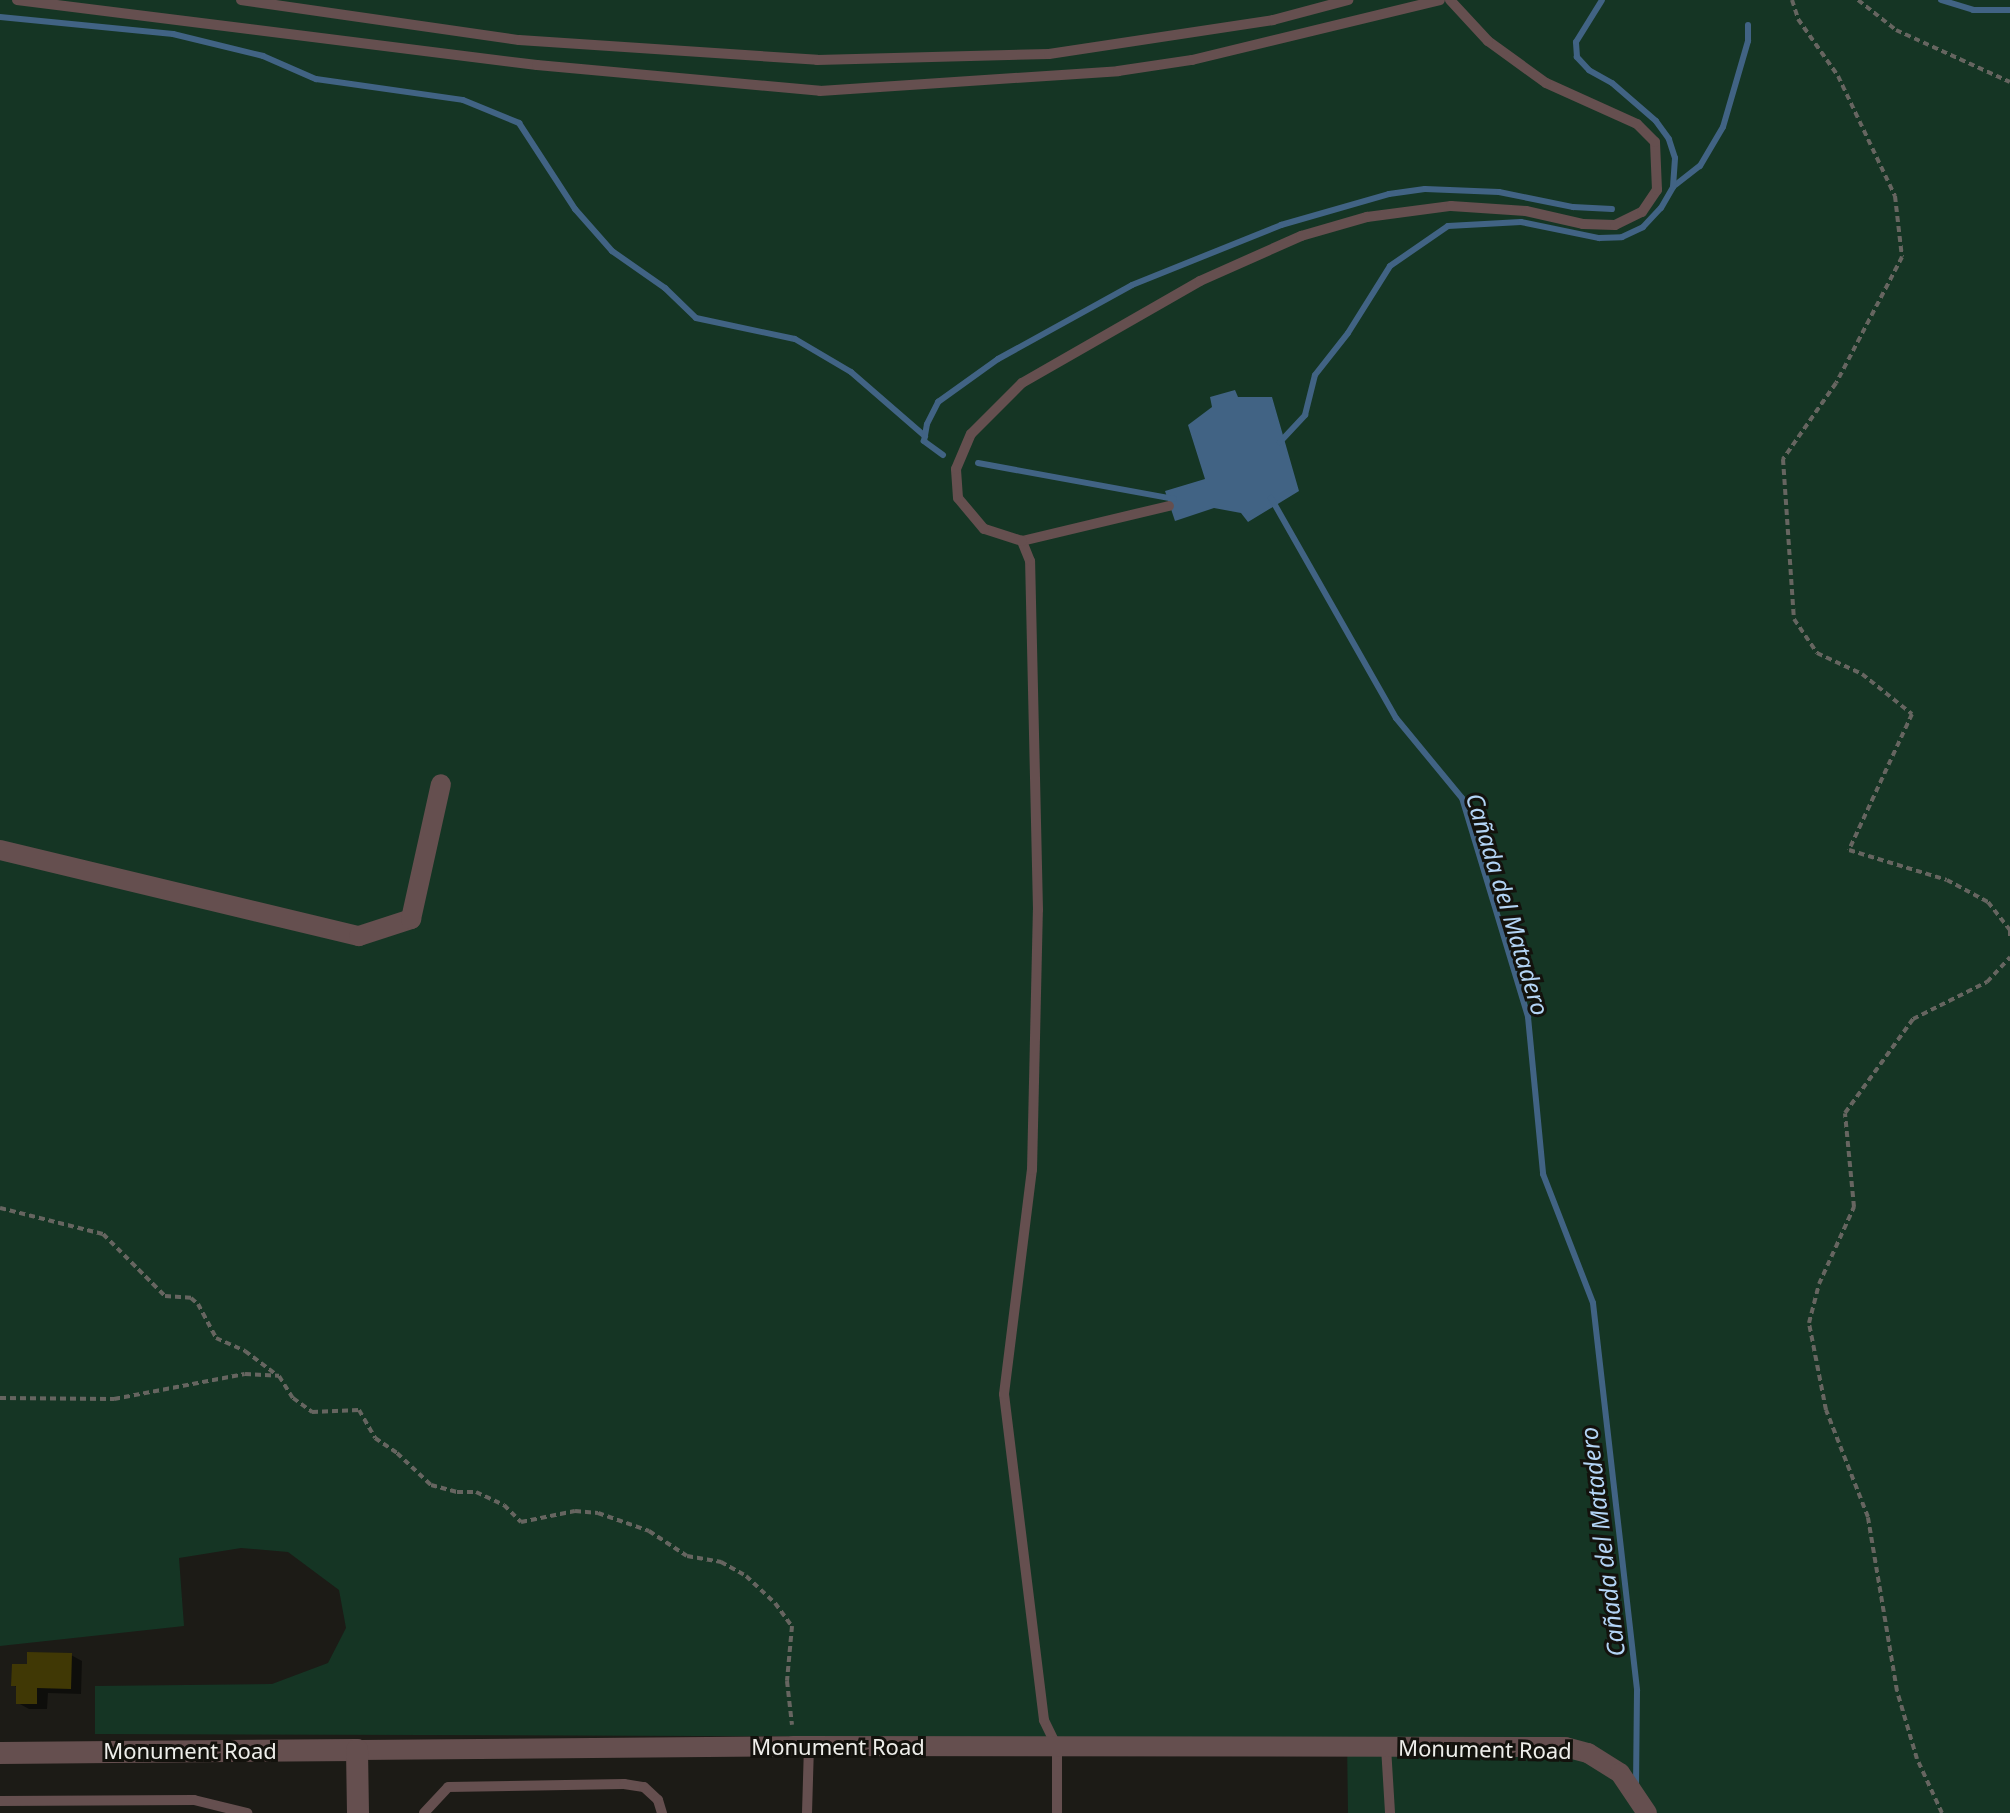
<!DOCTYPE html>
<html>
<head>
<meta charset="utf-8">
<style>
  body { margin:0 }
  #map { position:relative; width:2010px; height:1813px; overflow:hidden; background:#1c1b16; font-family:"Noto Sans",sans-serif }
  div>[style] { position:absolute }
  .green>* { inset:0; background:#153524 }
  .water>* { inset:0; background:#416384 }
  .shadow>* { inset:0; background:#0007 }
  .stream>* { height:6px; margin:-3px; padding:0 3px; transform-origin:3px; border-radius:3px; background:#416384 }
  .building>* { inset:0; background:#403805 }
  .path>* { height:4px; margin-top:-2px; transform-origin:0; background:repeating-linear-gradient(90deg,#666560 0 6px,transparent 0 10px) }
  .service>* { height:10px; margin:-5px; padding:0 5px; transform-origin:5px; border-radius:5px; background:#654f4f }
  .minor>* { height:20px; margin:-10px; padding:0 10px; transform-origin:10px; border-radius:10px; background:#654f4f }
  .tertiary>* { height:22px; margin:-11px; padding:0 11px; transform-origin:11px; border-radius:11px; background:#654f4f }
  span { translate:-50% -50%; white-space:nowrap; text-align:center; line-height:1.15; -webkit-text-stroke:6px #13120d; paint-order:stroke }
  .street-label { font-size:22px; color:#eeeeea }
  .water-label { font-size:24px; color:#b3d4f5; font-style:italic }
</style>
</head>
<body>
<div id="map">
  <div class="green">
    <i style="clip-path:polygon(0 0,2010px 0,2010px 1813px,1348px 1813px,1347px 1738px,95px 1734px,95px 1686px,272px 1684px,328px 1663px,346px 1628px,339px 1590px,288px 1552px,241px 1548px,179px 1558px,184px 1626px,0 1646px)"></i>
  </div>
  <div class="water">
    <i style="clip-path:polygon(1235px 390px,1238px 397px,1272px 397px,1299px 491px,1248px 522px,1241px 513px,1214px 508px,1175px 521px,1165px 491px,1205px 479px,1188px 425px,1212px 407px,1210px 397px)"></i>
  </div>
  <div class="shadow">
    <i style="clip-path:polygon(71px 1655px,82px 1661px,81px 1694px,48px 1693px,47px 1709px,29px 1709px,18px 1703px,18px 1688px,13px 1685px,29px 1666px)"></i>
  </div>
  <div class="stream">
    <i style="left:1941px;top:0;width:34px;rotate:17deg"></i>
    <i style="left:1973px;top:10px;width:37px"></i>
    <i style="left:0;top:17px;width:174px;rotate:5.6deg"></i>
    <i style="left:173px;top:34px;width:93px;rotate:13.7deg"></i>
    <i style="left:263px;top:56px;width:58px;rotate:23.5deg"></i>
    <i style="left:316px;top:79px;width:148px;rotate:8.1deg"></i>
    <i style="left:463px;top:100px;width:61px;rotate:22.3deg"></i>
    <i style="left:519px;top:123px;width:103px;rotate:56.9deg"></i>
    <i style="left:575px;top:209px;width:56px;rotate:48.6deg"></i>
    <i style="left:612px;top:251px;width:65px;rotate:34.9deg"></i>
    <i style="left:665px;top:288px;width:43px;rotate:44.1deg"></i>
    <i style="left:696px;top:318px;width:101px;rotate:12deg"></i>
    <i style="left:795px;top:339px;width:65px;rotate:30.5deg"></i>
    <i style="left:851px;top:372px;width:98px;rotate:40.9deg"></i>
    <i style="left:1674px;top:186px;width:33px;rotate:-38deg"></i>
    <i style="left:1700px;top:166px;width:45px;rotate:-59.5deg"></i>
    <i style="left:1723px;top:127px;width:90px;rotate:-73.8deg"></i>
    <i style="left:1748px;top:41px;width:16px;rotate:-90deg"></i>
    <i style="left:1280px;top:442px;width:37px;rotate:-47deg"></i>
    <i style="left:1305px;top:415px;width:41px;rotate:-76deg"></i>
    <i style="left:1315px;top:375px;width:53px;rotate:-51.8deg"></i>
    <i style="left:1348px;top:333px;width:79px;rotate:-57.9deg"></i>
    <i style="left:1390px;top:266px;width:70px;rotate:-34.6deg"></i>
    <i style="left:1448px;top:226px;width:73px;rotate:-3.1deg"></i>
    <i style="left:1521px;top:222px;width:80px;rotate:11.6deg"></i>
    <i style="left:1599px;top:238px;width:23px;rotate:-2deg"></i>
    <i style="left:1622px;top:237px;width:23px;rotate:-25deg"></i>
    <i style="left:1643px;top:227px;width:26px;rotate:-47deg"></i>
    <i style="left:1661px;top:208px;width:24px;rotate:-60deg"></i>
    <i style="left:1673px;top:187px;width:29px;rotate:-86deg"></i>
    <i style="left:1675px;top:158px;width:20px;rotate:-108deg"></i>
    <i style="left:1669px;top:139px;width:22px;rotate:-126deg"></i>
    <i style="left:1656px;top:121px;width:58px;rotate:-139.2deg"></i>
    <i style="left:1612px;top:83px;width:26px;rotate:-151deg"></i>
    <i style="left:1589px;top:70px;width:18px;rotate:-133deg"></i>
    <i style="left:1577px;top:57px;width:15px;rotate:-94deg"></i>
    <i style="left:1576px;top:42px;width:49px;rotate:-58.2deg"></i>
    <i style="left:943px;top:455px;width:24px;rotate:-144deg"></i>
    <i style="left:924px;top:441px;width:17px;rotate:-80deg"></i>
    <i style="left:927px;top:424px;width:25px;rotate:-63deg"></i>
    <i style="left:938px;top:402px;width:74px;rotate:-35.6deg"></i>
    <i style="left:998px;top:359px;width:153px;rotate:-28.9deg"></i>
    <i style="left:1132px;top:285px;width:161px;rotate:-21.9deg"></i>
    <i style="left:1281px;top:225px;width:112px;rotate:-16deg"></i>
    <i style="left:1389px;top:194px;width:36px;rotate:-8deg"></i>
    <i style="left:1425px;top:189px;width:74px;rotate:2.3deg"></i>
    <i style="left:1499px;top:192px;width:76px;rotate:11.5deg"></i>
    <i style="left:1573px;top:207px;width:39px;rotate:3deg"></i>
    <i style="left:978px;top:463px;width:199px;rotate:10.4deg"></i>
    <i style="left:1271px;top:498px;width:253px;rotate:60.4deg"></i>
    <i style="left:1396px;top:718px;width:104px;rotate:50.5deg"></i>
    <i style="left:1462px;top:798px;width:229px;rotate:73.2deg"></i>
    <i style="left:1528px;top:1017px;width:158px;rotate:84.5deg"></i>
    <i style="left:1543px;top:1174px;width:138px;rotate:68.8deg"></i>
    <i style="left:1593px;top:1303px;width:390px;rotate:83.5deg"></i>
    <i style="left:1637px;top:1691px;width:93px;rotate:90.6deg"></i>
  </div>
  <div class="building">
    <i style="clip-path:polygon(27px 1652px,72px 1653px,71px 1689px,37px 1688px,37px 1704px,16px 1704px,16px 1686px,11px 1686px,12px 1664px,27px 1664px)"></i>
  </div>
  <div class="path">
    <i style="left:1792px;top:0;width:20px;rotate:72deg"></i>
    <i style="left:1798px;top:19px;width:70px;rotate:54.9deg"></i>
    <i style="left:1838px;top:76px;width:133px;rotate:64.6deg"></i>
    <i style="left:1895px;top:196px;width:61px;rotate:83.5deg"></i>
    <i style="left:1902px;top:257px;width:142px;rotate:117.6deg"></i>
    <i style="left:1836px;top:383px;width:93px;rotate:124.9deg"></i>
    <i style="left:1783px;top:459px;width:160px;rotate:86.1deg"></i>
    <i style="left:1794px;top:619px;width:41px;rotate:55.9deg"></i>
    <i style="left:1817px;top:653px;width:50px;rotate:25deg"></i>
    <i style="left:1862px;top:674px;width:64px;rotate:38.7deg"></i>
    <i style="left:1912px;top:714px;width:150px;rotate:114.9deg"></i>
    <i style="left:1849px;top:850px;width:102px;rotate:17deg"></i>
    <i style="left:1947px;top:880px;width:47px;rotate:28.2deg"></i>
    <i style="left:1988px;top:902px;width:36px;rotate:52deg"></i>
    <i style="left:2010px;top:930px;width:9px;rotate:90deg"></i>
    <i style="left:1858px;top:0;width:48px;rotate:38.3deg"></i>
    <i style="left:1896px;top:30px;width:125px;rotate:24.5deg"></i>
    <i style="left:0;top:1208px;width:106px;rotate:14.2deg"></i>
    <i style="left:103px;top:1234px;width:88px;rotate:45deg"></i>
    <i style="left:165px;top:1296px;width:26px;rotate:4deg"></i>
    <i style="left:191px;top:1298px;width:9px;rotate:41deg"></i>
    <i style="left:198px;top:1304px;width:38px;rotate:62deg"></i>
    <i style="left:216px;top:1338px;width:32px;rotate:24deg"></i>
    <i style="left:245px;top:1351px;width:40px;rotate:37deg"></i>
    <i style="left:0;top:1398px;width:114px;rotate:0.5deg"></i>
    <i style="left:114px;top:1399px;width:133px;rotate:-10.8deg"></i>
    <i style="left:245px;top:1374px;width:34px;rotate:3deg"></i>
    <i style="left:279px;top:1376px;width:26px;rotate:58deg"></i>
    <i style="left:293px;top:1398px;width:24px;rotate:36deg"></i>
    <i style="left:312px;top:1412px;width:47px;rotate:-2.4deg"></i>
    <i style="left:359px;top:1410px;width:32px;rotate:60deg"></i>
    <i style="left:375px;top:1438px;width:27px;rotate:34deg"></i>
    <i style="left:397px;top:1453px;width:47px;rotate:43.3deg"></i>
    <i style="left:431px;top:1485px;width:27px;rotate:15deg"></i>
    <i style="left:457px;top:1492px;width:19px"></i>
    <i style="left:476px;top:1492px;width:31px;rotate:25deg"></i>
    <i style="left:504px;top:1505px;width:24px;rotate:45deg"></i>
    <i style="left:521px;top:1522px;width:55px;rotate:-11.5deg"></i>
    <i style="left:575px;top:1511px;width:23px;rotate:5deg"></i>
    <i style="left:598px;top:1513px;width:54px;rotate:19.4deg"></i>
    <i style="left:649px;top:1531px;width:45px;rotate:33.3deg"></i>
    <i style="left:687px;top:1556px;width:35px;rotate:10deg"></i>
    <i style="left:721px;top:1562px;width:29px;rotate:29deg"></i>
    <i style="left:746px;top:1576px;width:40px;rotate:43deg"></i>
    <i style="left:775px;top:1603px;width:29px;rotate:54deg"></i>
    <i style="left:792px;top:1626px;width:55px;rotate:95.2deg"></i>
    <i style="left:787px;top:1681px;width:44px;rotate:83.5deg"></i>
    <i style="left:1942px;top:1813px;width:60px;rotate:-114.8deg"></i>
    <i style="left:1917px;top:1759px;width:71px;rotate:-106.4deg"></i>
    <i style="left:1897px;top:1691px;width:176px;rotate:-99.5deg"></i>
    <i style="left:1868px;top:1517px;width:115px;rotate:-111.4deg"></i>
    <i style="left:1826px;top:1410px;width:89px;rotate:-101.1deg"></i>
    <i style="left:1809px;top:1323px;width:40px;rotate:-75.6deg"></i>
    <i style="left:1819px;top:1284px;width:85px;rotate:-65.6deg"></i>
    <i style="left:1854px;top:1207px;width:94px;rotate:-95.5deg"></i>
    <i style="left:1845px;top:1113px;width:116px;rotate:-54.1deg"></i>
    <i style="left:1913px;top:1019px;width:83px;rotate:-26.6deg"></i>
    <i style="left:1987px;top:982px;width:34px;rotate:-47deg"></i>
  </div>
  <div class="service">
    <i style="left:17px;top:0;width:524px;rotate:7.13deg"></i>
    <i style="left:537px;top:65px;width:284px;rotate:5.2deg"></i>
    <i style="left:820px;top:91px;width:299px;rotate:-3.8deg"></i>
    <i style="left:1118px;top:71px;width:75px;rotate:-8.5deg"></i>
    <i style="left:1192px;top:60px;width:255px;rotate:-13.6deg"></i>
    <i style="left:241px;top:0;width:281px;rotate:8.2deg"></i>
    <i style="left:519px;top:40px;width:299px;rotate:3.8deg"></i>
    <i style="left:817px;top:60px;width:232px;rotate:-1.5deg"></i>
    <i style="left:1049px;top:54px;width:227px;rotate:-8.6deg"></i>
    <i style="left:1273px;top:20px;width:78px;rotate:-14.9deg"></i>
    <i style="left:1022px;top:541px;width:151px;rotate:-13.4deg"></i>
    <i style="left:1386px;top:1747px;width:66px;rotate:86.5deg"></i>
    <i style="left:0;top:1801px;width:194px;rotate:-0.3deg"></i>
    <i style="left:194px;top:1800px;width:55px;rotate:13.8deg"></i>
    <i style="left:424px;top:1813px;width:35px;rotate:-47deg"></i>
    <i style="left:448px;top:1787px;width:176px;rotate:-1deg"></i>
    <i style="left:624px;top:1784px;width:20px;rotate:9deg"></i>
    <i style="left:644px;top:1787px;width:19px;rotate:43deg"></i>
    <i style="left:658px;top:1800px;width:14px;rotate:73deg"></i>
    <i style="left:807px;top:1813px;width:67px;rotate:-88.3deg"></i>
    <i style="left:1057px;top:1813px;width:66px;rotate:-90deg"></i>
    <i style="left:1057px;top:1747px;width:30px;rotate:-116deg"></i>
    <i style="left:1044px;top:1720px;width:328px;rotate:-97deg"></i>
    <i style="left:1004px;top:1394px;width:226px;rotate:-82.9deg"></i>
    <i style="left:1032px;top:1170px;width:260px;rotate:-88.7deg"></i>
    <i style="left:1038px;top:910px;width:349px;rotate:-91.3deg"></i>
    <i style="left:1030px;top:561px;width:22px;rotate:-112deg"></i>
    <i style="left:1022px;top:541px;width:40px;rotate:-162deg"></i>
    <i style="left:984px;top:529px;width:40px;rotate:-130deg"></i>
    <i style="left:958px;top:498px;width:29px;rotate:-94deg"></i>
    <i style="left:956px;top:469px;width:38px;rotate:-67deg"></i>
    <i style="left:971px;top:434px;width:72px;rotate:-45deg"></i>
    <i style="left:1022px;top:383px;width:205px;rotate:-29.8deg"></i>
    <i style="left:1200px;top:281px;width:111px;rotate:-24deg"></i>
    <i style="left:1301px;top:236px;width:69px;rotate:-16.1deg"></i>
    <i style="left:1367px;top:217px;width:85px;rotate:-7.5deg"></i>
    <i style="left:1451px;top:206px;width:75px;rotate:3.8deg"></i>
    <i style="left:1526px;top:211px;width:58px;rotate:12.8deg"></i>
    <i style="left:1583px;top:224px;width:32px;rotate:2deg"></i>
    <i style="left:1615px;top:225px;width:30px;rotate:-26deg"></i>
    <i style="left:1642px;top:212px;width:27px;rotate:-56deg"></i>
    <i style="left:1657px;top:190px;width:48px;rotate:-92.4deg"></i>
    <i style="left:1655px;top:142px;width:25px;rotate:-135deg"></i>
    <i style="left:1637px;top:124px;width:100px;rotate:-155.7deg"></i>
    <i style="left:1546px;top:83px;width:72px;rotate:-144.1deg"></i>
    <i style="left:1488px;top:41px;width:56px;rotate:-132.8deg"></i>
  </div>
  <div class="minor">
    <i style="left:0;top:850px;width:369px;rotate:13.5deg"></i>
    <i style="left:359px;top:936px;width:55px;rotate:-18.1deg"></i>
    <i style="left:411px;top:919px;width:138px;rotate:-77.5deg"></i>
    <i style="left:357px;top:1750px;width:436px;rotate:-0.5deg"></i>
    <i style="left:793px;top:1746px;width:772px;rotate:0.07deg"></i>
    <i style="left:1565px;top:1747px;width:24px;rotate:15deg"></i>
    <i style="left:1588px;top:1753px;width:38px;rotate:32deg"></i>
    <i style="left:1620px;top:1773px;width:48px;rotate:56deg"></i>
  </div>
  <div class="tertiary">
    <i style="left:0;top:1753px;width:357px;rotate:-0.5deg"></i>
    <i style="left:357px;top:1750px;width:63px;rotate:89.1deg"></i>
  </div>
  <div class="street-label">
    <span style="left:838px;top:1747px">Monument Road</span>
    <span style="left:1485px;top:1749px;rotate:1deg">Monument Road</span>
    <span style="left:190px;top:1751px">Monument Road</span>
  </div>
  <div class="water-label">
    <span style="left:1508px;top:904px;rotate:73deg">Cañada del Matadero</span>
    <span style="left:1602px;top:1542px;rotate:-97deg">Cañada del Matadero</span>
  </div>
</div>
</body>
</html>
